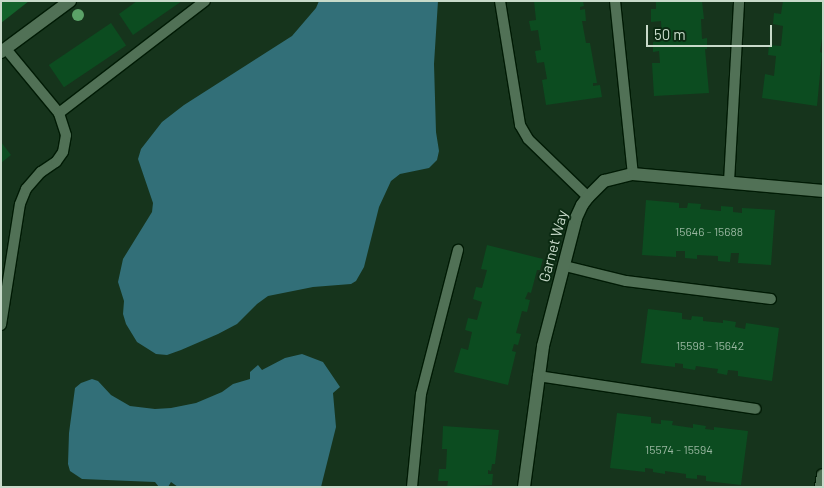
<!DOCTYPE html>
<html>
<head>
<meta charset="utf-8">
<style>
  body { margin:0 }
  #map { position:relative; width:824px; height:488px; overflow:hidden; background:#16341c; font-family:Barlow,sans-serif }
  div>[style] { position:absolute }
  .green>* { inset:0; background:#13622b }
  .water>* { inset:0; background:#326f78 }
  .building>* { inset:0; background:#0c4c20; transform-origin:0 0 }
  .roads { filter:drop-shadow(1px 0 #001b05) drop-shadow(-1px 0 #001b05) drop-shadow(0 1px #001b05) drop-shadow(0 -1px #001b05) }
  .lane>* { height:10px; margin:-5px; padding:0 5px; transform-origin:5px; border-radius:5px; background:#517156 }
  .street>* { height:12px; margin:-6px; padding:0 6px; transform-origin:6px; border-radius:6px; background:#517156 }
  .secondary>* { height:12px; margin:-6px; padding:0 6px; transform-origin:6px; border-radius:6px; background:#517156 }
  .trees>* { width:12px; height:12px; margin:-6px; border-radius:50%; background:#5ba268 }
  span { translate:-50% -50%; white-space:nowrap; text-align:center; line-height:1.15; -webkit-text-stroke:4px #0b2a12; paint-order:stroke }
  .number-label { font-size:12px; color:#99b6a0 }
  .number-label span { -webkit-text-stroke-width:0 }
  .street-label { font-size:15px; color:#c8daca }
  .frame { position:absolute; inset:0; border:2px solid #c8daca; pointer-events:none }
  .scale { position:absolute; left:646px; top:25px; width:126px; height:22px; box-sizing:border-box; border:2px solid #c8daca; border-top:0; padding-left:6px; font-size:15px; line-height:18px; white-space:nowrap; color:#c8daca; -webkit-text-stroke:4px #0b2a12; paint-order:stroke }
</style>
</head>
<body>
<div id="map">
  <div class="green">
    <i style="clip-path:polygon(1px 1px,29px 1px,1px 23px)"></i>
  </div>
  <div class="water">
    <i style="clip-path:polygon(319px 1px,438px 1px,434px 64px,436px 132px,439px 151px,437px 160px,429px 168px,400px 174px,391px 181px,379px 207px,364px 267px,356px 281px,351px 284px,313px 287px,268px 296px,257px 304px,237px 324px,218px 334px,181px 350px,167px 355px,156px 354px,137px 342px,126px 324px,123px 314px,124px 301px,118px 282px,123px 259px,152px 212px,153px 203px,138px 159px,141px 149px,162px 122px,184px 105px,292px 36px,316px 8px)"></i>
    <i style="clip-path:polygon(302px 354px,323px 362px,340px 387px,333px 393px,336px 427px,321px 487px,178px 487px,171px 482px,168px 487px,159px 487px,155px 482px,82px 479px,70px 471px,68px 464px,69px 433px,75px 388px,81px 383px,92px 379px,98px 381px,111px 395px,130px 406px,155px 409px,171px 408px,196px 403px,222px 392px,233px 384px,250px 379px,250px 372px,258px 365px,262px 370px,285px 358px)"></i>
  </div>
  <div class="building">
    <i style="clip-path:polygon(137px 1px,182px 1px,133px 35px,119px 14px)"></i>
    <i style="clip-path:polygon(534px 1px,583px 1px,584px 6px,580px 7px,580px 10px,585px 9px,586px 21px,582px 21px,586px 43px,590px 43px,597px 83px,593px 83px,593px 86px,600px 85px,602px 97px,546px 105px,542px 80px,547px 79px,544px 62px,537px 63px,535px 51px,541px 50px,538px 30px,531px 31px,529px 21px,536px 20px)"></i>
    <i style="clip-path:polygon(656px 1px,702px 1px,704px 19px,701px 19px,702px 39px,707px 38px,707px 49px,705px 49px,709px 93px,654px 96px,652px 63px,660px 63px,659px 51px,653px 52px,653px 42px,662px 41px,661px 21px,651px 22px,651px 9px,656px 9px)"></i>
    <i style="clip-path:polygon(783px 1px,823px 1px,823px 32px,820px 52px,822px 53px,817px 106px,762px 98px,765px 74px,774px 76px,776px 56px,768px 55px,769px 45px,781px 46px,783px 26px,773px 24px,774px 13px,781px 14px)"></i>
    <i style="left:111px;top:23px;width:27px;height:75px;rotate:56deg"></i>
    <i style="clip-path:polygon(1px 142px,11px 155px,1px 163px)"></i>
    <i style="clip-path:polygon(646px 200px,679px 203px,679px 208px,687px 208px,688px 203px,701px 204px,700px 209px,721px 211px,721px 206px,733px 207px,733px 212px,742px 213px,742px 208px,775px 210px,771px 265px,738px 263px,739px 253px,731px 253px,730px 262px,718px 261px,718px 256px,697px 255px,697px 259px,685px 258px,685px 251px,676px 251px,676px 257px,642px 255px)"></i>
    <i style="clip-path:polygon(487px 245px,543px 259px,540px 270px,537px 270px,531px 293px,528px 292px,525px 299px,530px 300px,527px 312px,522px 311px,516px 333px,521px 334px,518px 345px,514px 344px,512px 351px,516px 352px,508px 385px,454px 372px,461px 348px,468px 350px,472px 332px,465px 330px,468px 318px,477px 320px,482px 302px,473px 299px,476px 287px,482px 288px,487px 270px,481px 269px)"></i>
    <i style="clip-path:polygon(648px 309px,682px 313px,682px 319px,691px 320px,692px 316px,703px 317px,703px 321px,723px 323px,723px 320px,736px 322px,735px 327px,745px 329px,746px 323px,779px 328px,772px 381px,738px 376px,738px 371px,728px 370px,727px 375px,717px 373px,718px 369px,696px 366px,695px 370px,683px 368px,683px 364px,675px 363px,675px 367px,641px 363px)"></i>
    <i style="clip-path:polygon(617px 413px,651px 417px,651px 423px,661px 424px,661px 420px,673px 421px,672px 425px,693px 428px,693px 424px,706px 426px,705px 429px,714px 430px,714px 427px,748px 431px,741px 485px,706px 481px,706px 476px,697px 475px,697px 479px,686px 478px,686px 474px,665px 471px,665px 474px,653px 472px,653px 469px,645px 468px,645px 472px,610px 468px)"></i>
    <i style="clip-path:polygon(443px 426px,499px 430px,495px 464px,492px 464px,491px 471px,488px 470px,488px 474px,493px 474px,492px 485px,447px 487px,448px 481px,438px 481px,439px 469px,446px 469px,447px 449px,442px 449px)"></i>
  </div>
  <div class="roads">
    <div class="lane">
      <i style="left:500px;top:1px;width:126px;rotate:80.8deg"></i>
      <i style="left:520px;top:125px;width:16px;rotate:60deg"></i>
      <i style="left:528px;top:139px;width:83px;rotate:44deg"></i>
      <i style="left:615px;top:1px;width:174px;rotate:84.1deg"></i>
      <i style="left:6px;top:49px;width:83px;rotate:50.4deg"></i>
      <i style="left:59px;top:113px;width:184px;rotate:-37.5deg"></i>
      <i style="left:729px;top:182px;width:181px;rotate:-86.8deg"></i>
      <i style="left:565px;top:266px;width:63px;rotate:13.8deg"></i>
      <i style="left:626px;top:281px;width:146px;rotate:7.1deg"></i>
      <i style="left:1px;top:325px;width:122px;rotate:-81.1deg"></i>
      <i style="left:20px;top:204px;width:16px;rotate:-68deg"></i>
      <i style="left:26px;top:189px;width:23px;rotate:-49deg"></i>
      <i style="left:41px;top:172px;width:18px;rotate:-34deg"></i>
      <i style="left:56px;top:162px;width:12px;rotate:-55deg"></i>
      <i style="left:63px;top:152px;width:17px;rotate:-80deg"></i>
      <i style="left:66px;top:135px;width:23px;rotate:-108deg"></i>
      <i style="left:538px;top:376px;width:220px;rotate:8.6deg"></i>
      <i style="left:412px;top:487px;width:93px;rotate:-84.5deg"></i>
      <i style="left:421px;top:394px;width:149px;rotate:-75.6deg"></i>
    </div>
    <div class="street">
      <i style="left:524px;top:487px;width:142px;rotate:-82.3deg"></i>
      <i style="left:543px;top:346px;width:132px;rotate:-75.5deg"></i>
      <i style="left:576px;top:218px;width:14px;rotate:-65deg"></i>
      <i style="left:582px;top:205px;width:10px;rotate:-53deg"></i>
      <i style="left:588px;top:197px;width:23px;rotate:-45deg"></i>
      <i style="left:604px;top:181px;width:30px;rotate:-14deg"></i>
      <i style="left:633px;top:174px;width:191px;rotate:5.1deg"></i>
    </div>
    <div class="secondary">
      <i style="left:1px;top:52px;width:86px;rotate:-36.5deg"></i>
      <i style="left:821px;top:487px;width:12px;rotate:-81deg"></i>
    </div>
  </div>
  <div class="trees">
    <i style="left:78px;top:15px"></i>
  </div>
  <div class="number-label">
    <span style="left:709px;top:232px">15646 - 15688</span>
    <span style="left:710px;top:346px">15598 - 15642</span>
    <span style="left:679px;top:450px">15574 - 15594</span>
  </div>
  <div class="street-label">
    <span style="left:553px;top:246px;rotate:-75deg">Garnet Way</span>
  </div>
  <div class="frame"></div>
  <div class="scale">50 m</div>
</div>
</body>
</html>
